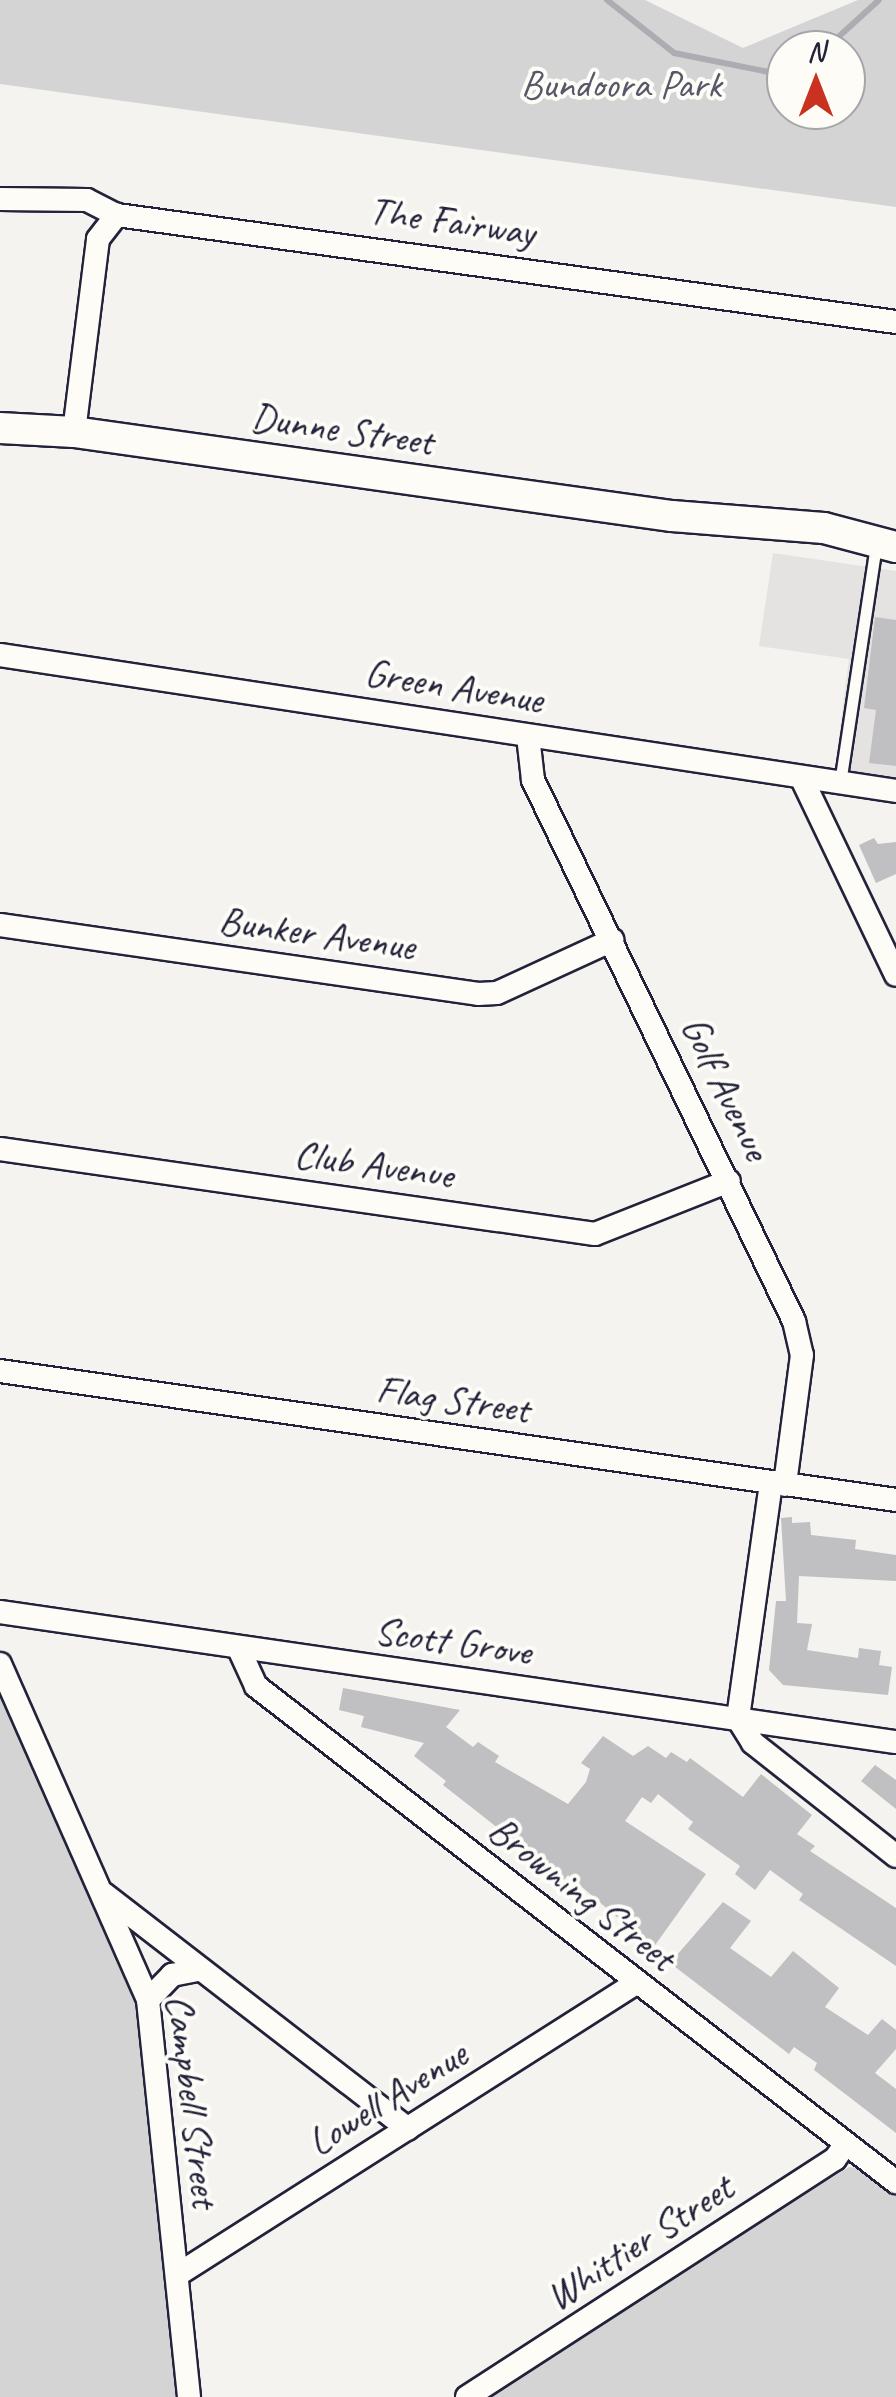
<!DOCTYPE html>
<html>
<head>
<meta charset="utf-8">
<style>
  body { margin:0 }
  #map { position:relative; width:896px; height:2397px; overflow:hidden; background:#f4f3ef; font-family:Caveat,sans-serif }
  div>[style] { position:absolute }
  .built>* { inset:0; background:#e4e3e2 }
  .green>* { inset:0; background:#d5d4d5 }
  .stream>* { height:6px; margin:-3px; padding:0 3px; transform-origin:3px; border-radius:3px; background:#acacb2 }
  .building>* { inset:0; background:#c0bfc2 }
  .roads { filter:drop-shadow(2px 0 #22223b) drop-shadow(-2px 0 #22223b) drop-shadow(0 2px #22223b) drop-shadow(0 -2px #22223b) }
  .lane>* { height:11px; margin:-5.5px; padding:0 5.5px; transform-origin:5.5px; border-radius:5.5px; background:#fdfcf7 }
  .street>* { height:22px; margin:-11px; padding:0 11px; transform-origin:11px; border-radius:11px; background:#fdfcf7 }
  .secondary>* { height:30px; margin:-15px; padding:0 15px; transform-origin:15px; border-radius:15px; background:#fdfcf7 }
  span { translate:-50% -50%; white-space:nowrap; text-align:center; line-height:1.15; -webkit-text-stroke:8px #fdfcf7; paint-order:stroke }
  .park-label { font-size:40px; color:#585769 }
  .street-label { font-size:40px; color:#22223b }
  .north { position:absolute; left:766px; top:30px; width:100px; height:100px; box-sizing:border-box; background:#fdfcf7; border:2px solid #a5a5ac; border-radius:50%; rotate:0deg; font-size:28px; font-weight:700; line-height:40px; text-align:center; color:#22223b }
  .north::after { content:''; display:block; margin:auto; width:35px; height:45px; background:#c8321e; clip-path:polygon(50% 0,100% 100%,50% 72%,0 100%) }
</style>
</head>
<body>
<div id="map">
  <div class="built">
    <i style="clip-path:polygon(773px 553px,896px 571px,896px 778px,835px 769px,849px 659px,759px 646px)"></i>
  </div>
  <div class="green">
    <i style="clip-path:polygon(evenodd,0 0,645px 0,743px 48px,858px 0,896px 0,896px 207px,0 84px,0 0,786px 50px,846px 50px,846px 110px,786px 110px,786px 50px)"></i>
    <i style="clip-path:polygon(0 1696px,140px 2011px,177px 2397px,0 2397px)"></i>
    <i style="clip-path:polygon(849px 2167px,865px 2169px,896px 2192px,896px 2397px,484px 2397px)"></i>
  </div>
  <div class="stream">
    <i style="left:607px;top:0;width:85px;rotate:38.3deg"></i>
    <i style="left:674px;top:53px;width:97px;rotate:11.3deg"></i>
    <i style="left:769px;top:72px;width:18px;rotate:-22deg"></i>
    <i style="left:824px;top:50px;width:74px;rotate:-42.3deg"></i>
  </div>
  <div class="building">
    <i style="clip-path:polygon(875px 617px,896px 620px,896px 766px,869px 763px,876px 710px,864px 708px)"></i>
    <i style="clip-path:polygon(874px 838px,878px 844px,896px 842px,896px 874px,876px 883px,859px 845px)"></i>
    <i style="clip-path:polygon(792px 1517px,792px 1523px,810px 1522px,811px 1535px,856px 1540px,855px 1549px,896px 1555px,896px 1581px,799px 1576px,797px 1623px,812px 1624px,807px 1650px,858px 1658px,859px 1648px,881px 1651px,879px 1665px,892px 1667px,888px 1695px,783px 1685px,769px 1670px,776px 1601px,786px 1601px,781px 1518px)"></i>
    <i style="clip-path:polygon(343px 1688px,460px 1710px,446px 1727px,473px 1747px,478px 1742px,499px 1756px,495px 1762px,568px 1804px,586px 1782px,590px 1769px,581px 1763px,603px 1736px,633px 1756px,648px 1746px,666px 1758px,671px 1752px,687px 1762px,690px 1758px,743px 1797px,761px 1774px,812px 1815px,797px 1834px,815px 1846px,810px 1851px,896px 1908px,896px 1966px,799px 1900px,803px 1894px,770px 1870px,755px 1890px,735px 1874px,740px 1866px,688px 1829px,693px 1822px,658px 1794px,651px 1803px,642px 1797px,625px 1821px,706px 1874px,653px 1948px,568px 1875px,564px 1880px,443px 1785px,446px 1781px,414px 1756px,424px 1743px,361px 1727px,364px 1716px,339px 1710px)"></i>
    <i style="clip-path:polygon(875px 1765px,896px 1780px,896px 1809px,861px 1781px)"></i>
    <i style="clip-path:polygon(723px 1902px,751px 1921px,730px 1948px,771px 1977px,793px 1951px,839px 1988px,825px 2007px,868px 2035px,882px 2019px,896px 2030px,896px 2049px,875px 2073px,896px 2089px,896px 2133px,814px 2070px,817px 2063px,794px 2047px,789px 2054px,670px 1963px)"></i>
  </div>
  <div class="roads">
    <div class="lane">
      <i style="left:840px;top:783px;width:241px;rotate:-81.4deg"></i>
    </div>
    <div class="street">
      <i style="left:0;top:199px;width:87px;rotate:0.7deg"></i>
      <i style="left:87px;top:200px;width:34px;rotate:27deg"></i>
      <i style="left:117px;top:215px;width:786px;rotate:7.82deg"></i>
      <i style="left:74px;top:432px;width:194px;rotate:-82.9deg"></i>
      <i style="left:98px;top:239px;width:31px;rotate:-52deg"></i>
      <i style="left:0;top:655px;width:906px;rotate:8.63deg"></i>
      <i style="left:528px;top:736px;width:44px;rotate:83.5deg"></i>
      <i style="left:533px;top:780px;width:601px;rotate:64.25deg"></i>
      <i style="left:794px;top:1321px;width:35px;rotate:77deg"></i>
      <i style="left:802px;top:1355px;width:131px;rotate:97.5deg"></i>
      <i style="left:802px;top:779px;width:217px;rotate:64.4deg"></i>
      <i style="left:0;top:925px;width:483px;rotate:8.2deg"></i>
      <i style="left:478px;top:994px;width:19px;rotate:-3deg"></i>
      <i style="left:497px;top:993px;width:127px;rotate:-24.7deg"></i>
      <i style="left:0;top:1149px;width:601px;rotate:8.13deg"></i>
      <i style="left:595px;top:1234px;width:144px;rotate:-21.6deg"></i>
      <i style="left:0;top:1371px;width:905px;rotate:8.19deg"></i>
      <i style="left:771px;top:1483px;width:238px;rotate:98deg"></i>
      <i style="left:738px;top:1719px;width:28px;rotate:58deg"></i>
      <i style="left:753px;top:1743px;width:182px;rotate:38.3deg"></i>
      <i style="left:0;top:1612px;width:905px;rotate:8.26deg"></i>
      <i style="left:239px;top:1649px;width:41px;rotate:65.3deg"></i>
      <i style="left:256px;top:1686px;width:810px;rotate:37.78deg"></i>
      <i style="left:0;top:1664px;width:367px;rotate:66.2deg"></i>
      <i style="left:148px;top:2000px;width:399px;rotate:84.1deg"></i>
      <i style="left:104px;top:1894px;width:384px;rotate:37.7deg"></i>
      <i style="left:148px;top:2000px;width:35px;rotate:-46deg"></i>
      <i style="left:172px;top:1975px;width:26px;rotate:-11deg"></i>
      <i style="left:177px;top:2275px;width:544px;rotate:-32.46deg"></i>
      <i style="left:467px;top:2397px;width:438px;rotate:-32.9deg"></i>
      <i style="left:835px;top:2159px;width:19px;rotate:-55deg"></i>
    </div>
    <div class="secondary">
      <i style="left:0;top:428px;width:74px;rotate:3.1deg"></i>
      <i style="left:74px;top:432px;width:604px;rotate:8deg"></i>
      <i style="left:672px;top:516px;width:152px;rotate:4.5deg"></i>
      <i style="left:824px;top:528px;width:74px;rotate:14.8deg"></i>
    </div>
  </div>
  <div class="park-label">
    <span style="left:621px;top:84px">Bundoora Park</span>
  </div>
  <div class="street-label">
    <span style="left:452px;top:221px;rotate:8deg">The Fairway</span>
    <span style="left:342px;top:429px;rotate:8deg">Dunne Street</span>
    <span style="left:454px;top:686px;rotate:9deg">Green Avenue</span>
    <span style="left:317px;top:933px;rotate:8deg">Bunker Avenue</span>
    <span style="left:726px;top:1088px;rotate:64deg">Golf Avenue</span>
    <span style="left:374px;top:1164px;rotate:8deg">Club Avenue</span>
    <span style="left:453px;top:1399px;rotate:8deg">Flag Street</span>
    <span style="left:453px;top:1641px;rotate:8deg">Scott Grove</span>
    <span style="left:582px;top:1893px;rotate:38deg">Browning Street</span>
    <span style="left:387px;top:2098px;rotate:-32deg">Lowell Avenue</span>
    <span style="left:193px;top:2101px;rotate:83deg">Campbell Street</span>
    <span style="left:639px;top:2242px;rotate:-33deg">Whittier Street</span>
  </div>
  <div class="north">N</div>
</div>
</body>
</html>
